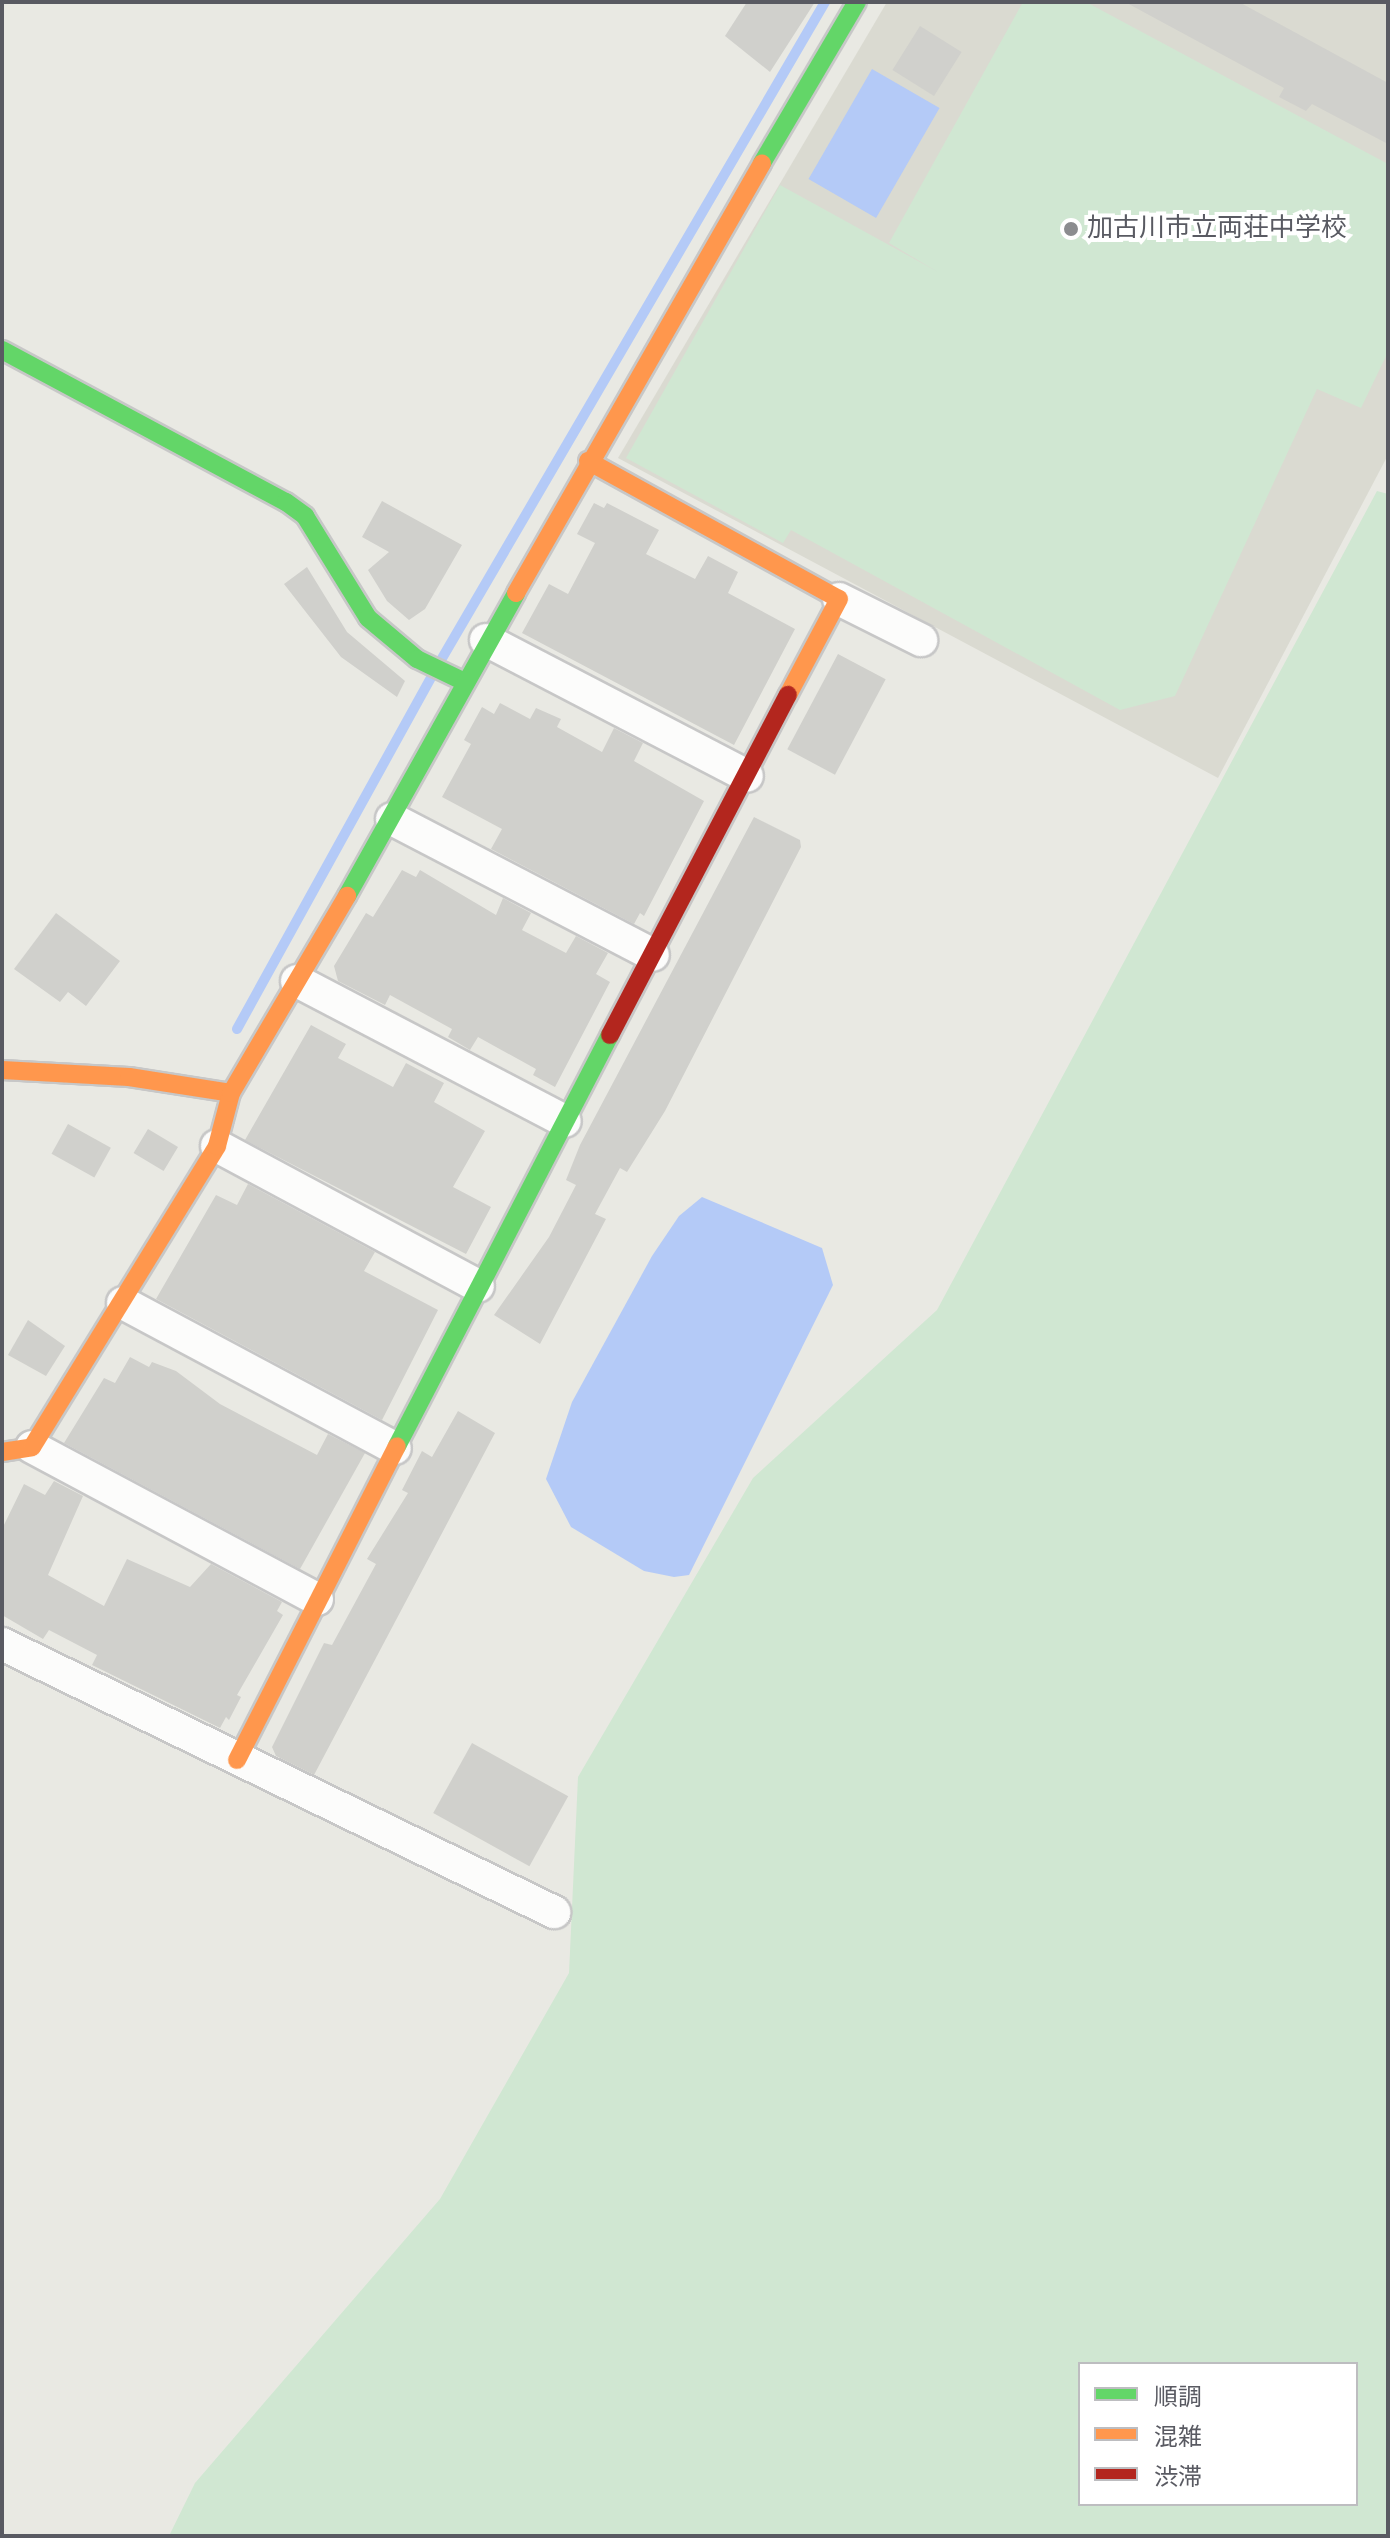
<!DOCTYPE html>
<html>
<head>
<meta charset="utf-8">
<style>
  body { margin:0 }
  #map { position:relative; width:1390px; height:2538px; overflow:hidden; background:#e9e9e3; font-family:"Sofia Sans Condensed","Noto Sans JP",sans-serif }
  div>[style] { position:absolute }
  .education>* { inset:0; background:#dadad1 }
  .green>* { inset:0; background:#d0e7d2 }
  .water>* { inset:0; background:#b4caf7; transform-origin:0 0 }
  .stream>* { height:10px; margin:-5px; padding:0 5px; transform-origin:5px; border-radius:5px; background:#b4caf7 }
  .building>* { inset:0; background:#d0d0cc; transform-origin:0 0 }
  .roads { filter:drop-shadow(2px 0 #c7c7c7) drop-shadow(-2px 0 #c7c7c7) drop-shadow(0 2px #c7c7c7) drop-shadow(0 -2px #c7c7c7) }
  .street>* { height:32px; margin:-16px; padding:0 16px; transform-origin:16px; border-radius:16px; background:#fcfcfb }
  .fast>* { height:18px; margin:-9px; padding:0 9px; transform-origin:9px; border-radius:9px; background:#63d668 }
  .slow>* { height:18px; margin:-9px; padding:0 9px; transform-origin:9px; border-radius:9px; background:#ff974d }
  .jam>* { height:18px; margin:-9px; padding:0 9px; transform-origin:9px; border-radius:9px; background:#b3261e }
  .dots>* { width:22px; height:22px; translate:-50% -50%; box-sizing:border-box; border:4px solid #fff; border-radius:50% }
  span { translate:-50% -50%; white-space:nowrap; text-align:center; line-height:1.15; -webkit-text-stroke:8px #fff; paint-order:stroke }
  .poi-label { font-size:26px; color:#595a62 }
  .left { translate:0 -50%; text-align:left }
  .frame { position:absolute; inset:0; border:4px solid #595a62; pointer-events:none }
  .legend { position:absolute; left:1078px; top:2362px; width:280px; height:144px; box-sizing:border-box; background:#fff; border:2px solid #bdbdc0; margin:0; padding:10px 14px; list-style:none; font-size:24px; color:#595a62 }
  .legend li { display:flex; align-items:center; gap:16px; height:40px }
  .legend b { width:40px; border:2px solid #bdbdc0 }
</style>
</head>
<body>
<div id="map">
  <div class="education">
    <i style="clip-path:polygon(887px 2px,1388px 2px,1388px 455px,1218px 778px,618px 458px)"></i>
  </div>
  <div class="green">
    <i style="clip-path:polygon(1023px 2px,1086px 2px,1388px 164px,1388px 352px,1361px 408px,1317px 389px,1175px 696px,1120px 710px,791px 530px,783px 543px,626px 458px,780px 185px,938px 272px,889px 243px)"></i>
    <i style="clip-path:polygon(evenodd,1377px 491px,1388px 494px,1388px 2536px,169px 2536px,195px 2483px,440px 2199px,569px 1973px,578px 1777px,753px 1478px,937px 1310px,1377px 491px,1080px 2364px,1356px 2364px,1356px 2504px,1080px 2504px,1080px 2364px)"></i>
  </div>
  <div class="water">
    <i style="left:872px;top:69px;width:78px;height:127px;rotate:30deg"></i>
    <i style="clip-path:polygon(702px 1197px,822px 1248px,833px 1285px,689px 1575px,674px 1577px,644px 1571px,571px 1527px,546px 1479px,572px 1402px,652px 1256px,679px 1216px)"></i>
  </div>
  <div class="stream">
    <i style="left:441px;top:660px;width:762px;rotate:-59.73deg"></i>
    <i style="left:237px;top:1029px;width:402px;rotate:-61.1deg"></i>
  </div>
  <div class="building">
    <i style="clip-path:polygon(747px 2px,815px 2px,770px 72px,725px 36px)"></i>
    <i style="clip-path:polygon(1125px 2px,1239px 2px,1388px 83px,1388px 144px,1312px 104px,1306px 111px,1279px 97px,1284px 88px)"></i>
    <i style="left:920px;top:26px;width:49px;height:52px;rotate:32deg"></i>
    <i style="clip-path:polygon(382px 501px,462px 545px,425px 609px,409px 620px,387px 601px,368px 570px,389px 552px,362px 537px)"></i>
    <i style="clip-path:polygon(594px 503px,604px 508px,607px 503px,659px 530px,646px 554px,695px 579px,708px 556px,738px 572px,728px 593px,795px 629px,734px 745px,522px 633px,549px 584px,568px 594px,595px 543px,577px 534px)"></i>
    <i style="clip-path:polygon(307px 567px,347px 632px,405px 681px,397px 697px,341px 657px,284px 584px)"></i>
    <i style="left:838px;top:654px;width:54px;height:108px;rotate:28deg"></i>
    <i style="clip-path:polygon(500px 703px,530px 719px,536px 708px,561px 719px,557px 727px,602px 752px,614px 728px,643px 743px,634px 761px,704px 801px,644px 916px,640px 913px,634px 924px,491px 849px,502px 829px,442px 797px,471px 744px,464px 740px,482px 707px,494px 714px)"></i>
    <i style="clip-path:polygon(754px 817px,800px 840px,801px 847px,665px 1111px,627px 1172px,620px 1168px,595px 1214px,606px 1219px,540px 1344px,494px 1315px,549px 1237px,576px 1185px,566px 1180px,580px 1145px)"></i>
    <i style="clip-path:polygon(402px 870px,416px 877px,420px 870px,496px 915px,503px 898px,531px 913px,522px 930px,566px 953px,576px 936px,608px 953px,596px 974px,610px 982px,555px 1087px,533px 1075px,536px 1069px,478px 1037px,470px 1050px,448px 1037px,452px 1029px,390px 995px,385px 1005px,338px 981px,334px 966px,366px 913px,373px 917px)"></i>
    <i style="clip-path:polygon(56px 913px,120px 961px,86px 1006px,68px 992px,60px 1002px,14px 969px)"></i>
    <i style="clip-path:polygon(311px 1025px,346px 1044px,338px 1058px,393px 1087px,406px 1063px,444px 1083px,434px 1102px,485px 1131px,453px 1187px,491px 1207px,466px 1254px,245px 1140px)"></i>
    <i style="left:68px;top:1124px;width:49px;height:34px;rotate:29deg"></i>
    <i style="left:148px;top:1129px;width:35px;height:28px;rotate:31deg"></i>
    <i style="clip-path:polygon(248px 1184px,375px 1252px,364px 1271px,438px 1310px,382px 1420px,156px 1299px,216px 1195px,237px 1205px)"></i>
    <i style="clip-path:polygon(28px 1320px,65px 1346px,46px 1376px,8px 1355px)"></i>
    <i style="clip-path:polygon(130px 1357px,149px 1367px,152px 1362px,176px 1371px,220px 1404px,317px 1455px,328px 1434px,365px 1453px,300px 1569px,64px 1443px,104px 1378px,115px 1383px)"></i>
    <i style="clip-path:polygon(458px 1411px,495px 1433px,314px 1775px,276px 1756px,272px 1747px,324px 1643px,332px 1645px,376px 1564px,367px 1559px,408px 1493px,402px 1490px,422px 1451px,432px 1457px)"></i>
    <i style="clip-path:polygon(54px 1481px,83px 1496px,48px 1575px,104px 1606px,127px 1559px,190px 1587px,211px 1564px,282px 1602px,277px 1611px,283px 1615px,237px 1695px,241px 1697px,229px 1720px,226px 1717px,220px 1728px,92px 1665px,97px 1655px,49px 1630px,43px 1639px,2px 1615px,2px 1529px,24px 1484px,45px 1495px)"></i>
    <i style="left:472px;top:1743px;width:110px;height:80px;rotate:29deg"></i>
  </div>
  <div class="roads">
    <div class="street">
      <i style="left:839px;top:599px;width:92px;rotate:26.6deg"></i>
      <i style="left:486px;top:640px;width:294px;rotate:27.5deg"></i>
      <i style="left:392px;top:819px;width:294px;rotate:27.5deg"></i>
      <i style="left:297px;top:981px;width:302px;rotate:27.6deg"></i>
      <i style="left:217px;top:1146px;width:296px;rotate:28.2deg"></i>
      <i style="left:123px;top:1303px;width:308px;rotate:28.1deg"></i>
      <i style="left:32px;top:1447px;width:323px;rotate:28.1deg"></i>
      <i style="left:2px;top:1644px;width:614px;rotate:25.9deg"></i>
    </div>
    <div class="fast">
      <i style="left:762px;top:163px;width:187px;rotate:-59.5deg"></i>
      <i style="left:2px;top:350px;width:322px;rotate:28.2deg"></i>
      <i style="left:286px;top:502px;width:24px;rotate:36deg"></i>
      <i style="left:305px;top:516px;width:120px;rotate:58.3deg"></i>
      <i style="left:368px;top:618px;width:64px;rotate:39.9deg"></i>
      <i style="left:417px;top:659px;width:51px;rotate:25.6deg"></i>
      <i style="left:347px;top:896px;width:347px;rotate:-60.8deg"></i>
      <i style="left:397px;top:1446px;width:463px;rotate:-62.6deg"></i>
    </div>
    <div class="slow">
      <i style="left:588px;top:461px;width:286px;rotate:28.8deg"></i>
      <i style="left:839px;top:599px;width:109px;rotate:118deg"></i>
      <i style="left:516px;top:593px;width:495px;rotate:-60.2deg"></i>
      <i style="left:2px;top:1070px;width:127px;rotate:3.2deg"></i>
      <i style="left:129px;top:1077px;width:103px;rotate:8.9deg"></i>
      <i style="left:2px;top:1452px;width:30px;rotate:-9deg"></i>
      <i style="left:32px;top:1447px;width:353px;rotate:-58.4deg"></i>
      <i style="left:217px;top:1146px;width:55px;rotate:-75.2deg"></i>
      <i style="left:231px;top:1093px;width:229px;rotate:-59.5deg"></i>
      <i style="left:237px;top:1760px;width:352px;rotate:-63deg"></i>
    </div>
    <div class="jam">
      <i style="left:610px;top:1035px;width:384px;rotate:-62.4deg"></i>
    </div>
  </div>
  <div class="dots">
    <i style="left:1071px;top:229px;background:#8b8c8f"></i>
  </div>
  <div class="poi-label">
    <span class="left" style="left:1087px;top:229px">加古川市立両荘中学校</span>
  </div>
  <div class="frame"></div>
  <ul class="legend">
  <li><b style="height:10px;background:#63d668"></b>順調</li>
  <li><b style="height:10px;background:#ff974d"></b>混雑</li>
  <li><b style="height:10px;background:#b3261e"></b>渋滞</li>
  </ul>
</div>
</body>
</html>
